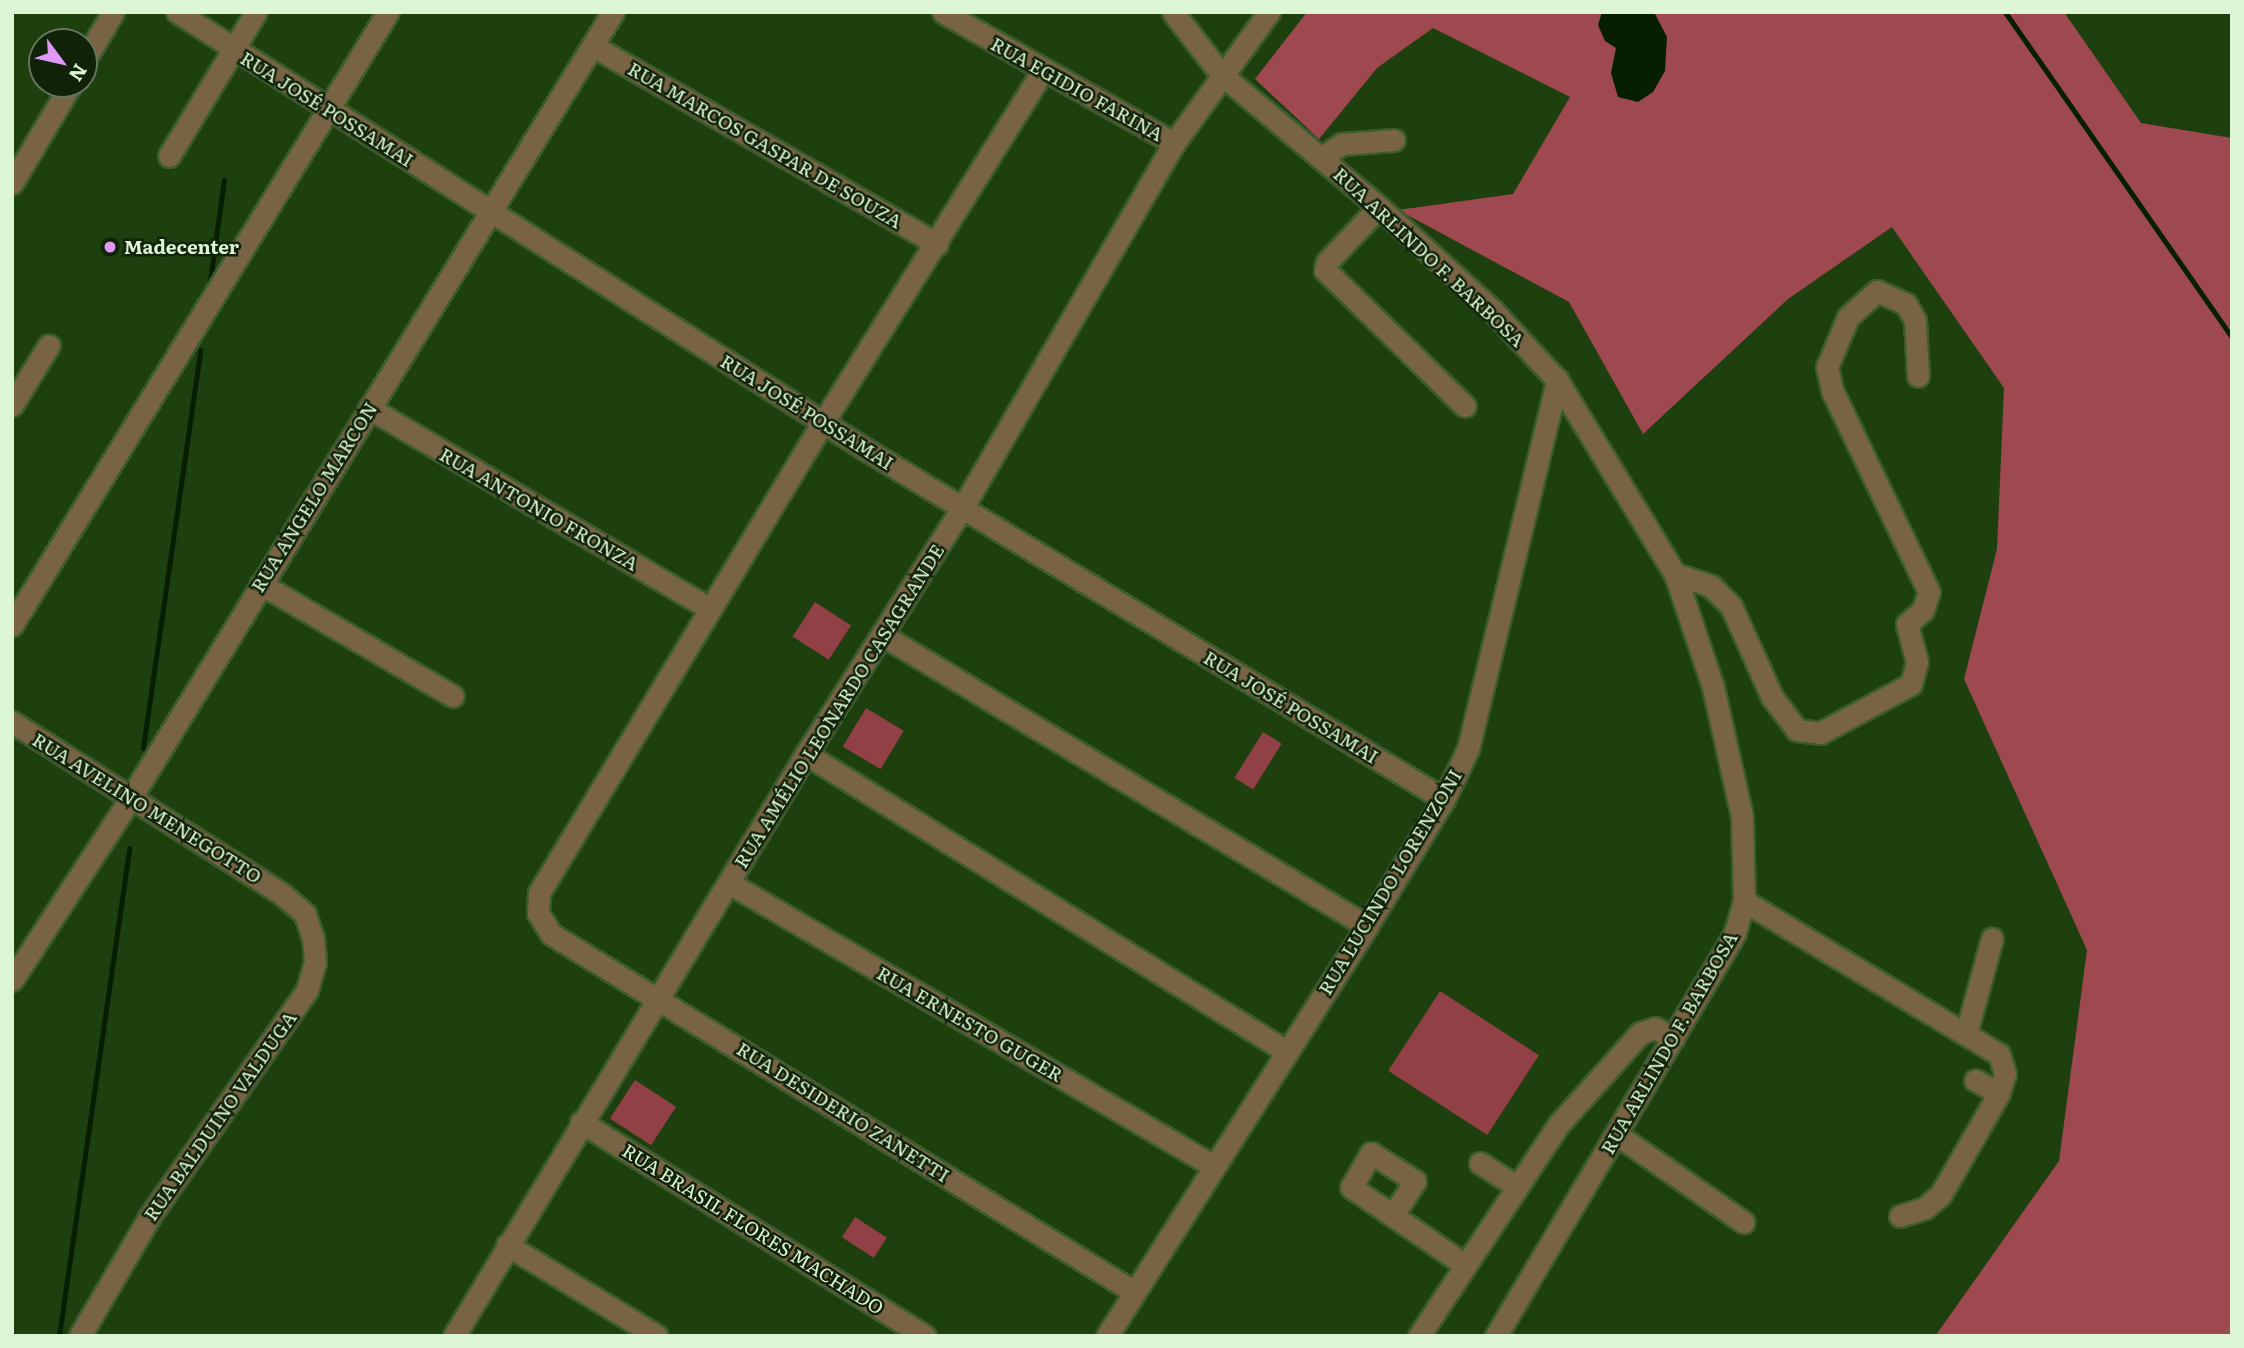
<!DOCTYPE html>
<html>
<head>
<meta charset="utf-8">
<style>
  body { margin:0 }
  #map { position:relative; width:2244px; height:1348px; overflow:hidden; background:#1e3f0e; font-family:Literata,serif }
  div>[style] { position:absolute }
  .green>* { inset:0; background:#914046; transform-origin:0 0 }
  .forest>* { inset:0; background:#9e484f }
  .water>* { inset:0; background:#061f00 }
  .stream>* { height:5px; margin:-2.5px; padding:0 2.5px; transform-origin:2.5px; border-radius:2.5px; background:#061f00 }
  .roads { filter:drop-shadow(2px 0 #3c5c2e) drop-shadow(-2px 0 #3c5c2e) drop-shadow(0 2px #3c5c2e) drop-shadow(0 -2px #3c5c2e) }
  .minor>* { height:21px; margin:-10.5px; padding:0 10.5px; transform-origin:10.5px; border-radius:10.5px; background:#786445 }
  .dots>* { width:19px; height:19px; translate:-50% -50%; box-sizing:border-box; border:4px solid #102208; border-radius:50% }
  span { translate:-50% -50%; white-space:nowrap; text-align:center; line-height:1.15; -webkit-text-stroke:5px #102208; paint-order:stroke }
  .street-label { font-size:19px; color:#dcf6d3 }
  .poi-label { font-size:19px; color:#dcf6d3; font-weight:700 }
  .left { translate:0 -50%; text-align:left }
  .frame { position:absolute; inset:0; border:14px solid #dcf6d3; pointer-events:none }
  .north { position:absolute; left:28px; top:28px; width:70px; height:70px; box-sizing:border-box; background:#102208; border:2px solid #627759; border-radius:50%; rotate:123deg; font-size:19px; font-weight:700; line-height:28px; text-align:center; color:#dcf6d3 }
  .north::after { content:''; display:block; margin:auto; width:24px; height:32px; background:#dd99f4; clip-path:polygon(50% 0,100% 100%,50% 72%,0 100%) }
</style>
</head>
<body>
<div id="map">
  <div class="green">
    <i style="left:815px;top:602px;width:43px;height:41px;rotate:33deg"></i>
    <i style="left:866px;top:708px;width:44px;height:45px;rotate:31deg"></i>
    <i style="left:1263px;top:732px;width:22px;height:54px;rotate:32deg"></i>
    <i style="left:1440px;top:991px;width:118px;height:95px;rotate:33deg"></i>
    <i style="left:635px;top:1080px;width:49px;height:46px;rotate:33deg"></i>
    <i style="left:855px;top:1217px;width:38px;height:24px;rotate:33deg"></i>
  </div>
  <div class="forest">
    <i style="clip-path:polygon(1307px 12px,2064px 12px,2141px 123px,2232px 138px,2232px 1336px,1837px 1336px,1936px 1335px,2059px 1161px,2087px 950px,1964px 679px,1997px 549px,2004px 388px,1892px 227px,1788px 299px,1643px 434px,1569px 302px,1398px 210px,1513px 194px,1570px 97px,1433px 28px,1377px 68px,1319px 139px,1255px 79px)"></i>
  </div>
  <div class="water">
    <i style="clip-path:polygon(1602px 12px,1654px 12px,1667px 37px,1665px 71px,1653px 92px,1638px 102px,1618px 97px,1611px 73px,1616px 48px,1605px 41px,1598px 25px)"></i>
  </div>
  <div class="stream">
    <i style="left:2005px;top:12px;width:397px;rotate:55.1deg"></i>
    <i style="left:209px;top:288px;width:109px;rotate:-82.1deg"></i>
    <i style="left:143px;top:748px;width:402px;rotate:-81.8deg"></i>
    <i style="left:59px;top:1336px;width:493px;rotate:-81.8deg"></i>
  </div>
  <div class="roads">
    <div class="minor">
      <i style="left:177px;top:12px;width:815px;rotate:32.42deg"></i>
      <i style="left:865px;top:449px;width:677px;rotate:31.15deg"></i>
      <i style="left:943px;top:12px;width:266px;rotate:29.6deg"></i>
      <i style="left:1173px;top:12px;width:78px;rotate:52.3deg"></i>
      <i style="left:1221px;top:74px;width:207px;rotate:40.1deg"></i>
      <i style="left:1379px;top:207px;width:153px;rotate:42.3deg"></i>
      <i style="left:1492px;top:310px;width:96px;rotate:47.1deg"></i>
      <i style="left:1557px;top:380px;width:227px;rotate:58.7deg"></i>
      <i style="left:1675px;top:574px;width:119px;rotate:71.4deg"></i>
      <i style="left:1713px;top:687px;width:133px;rotate:77.4deg"></i>
      <i style="left:1742px;top:817px;width:84px;rotate:88.6deg"></i>
      <i style="left:1744px;top:901px;width:33px;rotate:106deg"></i>
      <i style="left:1735px;top:933px;width:469px;rotate:120.7deg"></i>
      <i style="left:593px;top:46px;width:397px;rotate:29.9deg"></i>
      <i style="left:84px;top:61px;width:57px;rotate:-59.4deg"></i>
      <i style="left:1042px;top:72px;width:413px;rotate:122deg"></i>
      <i style="left:823px;top:422px;width:550px;rotate:121.09deg"></i>
      <i style="left:539px;top:893px;width:20px;rotate:93deg"></i>
      <i style="left:538px;top:913px;width:25px;rotate:58deg"></i>
      <i style="left:551px;top:934px;width:683px;rotate:31.53deg"></i>
      <i style="left:169px;top:156px;width:168px;rotate:-58.9deg"></i>
      <i style="left:1321px;top:158px;width:25px;rotate:-34deg"></i>
      <i style="left:1342px;top:144px;width:52px;rotate:-4.4deg"></i>
      <i style="left:12px;top:183px;width:115px;rotate:-59.2deg"></i>
      <i style="left:1379px;top:207px;width:76px;rotate:133.4deg"></i>
      <i style="left:1327px;top:262px;width:8px;rotate:104deg"></i>
      <i style="left:1325px;top:270px;width:195px;rotate:44.2deg"></i>
      <i style="left:12px;top:405px;width:70px;rotate:-58.3deg"></i>
      <i style="left:369px;top:408px;width:396px;rotate:30.5deg"></i>
      <i style="left:1675px;top:574px;width:38px;rotate:18deg"></i>
      <i style="left:1711px;top:586px;width:28px;rotate:45deg"></i>
      <i style="left:1731px;top:606px;width:100px;rotate:65.7deg"></i>
      <i style="left:1772px;top:697px;width:41px;rotate:52.9deg"></i>
      <i style="left:1797px;top:730px;width:23px;rotate:7deg"></i>
      <i style="left:1820px;top:733px;width:103px;rotate:-28.3deg"></i>
      <i style="left:1911px;top:684px;width:23px;rotate:-75deg"></i>
      <i style="left:1917px;top:662px;width:39px;rotate:-105deg"></i>
      <i style="left:1907px;top:624px;width:21px;rotate:-41deg"></i>
      <i style="left:1923px;top:610px;width:19px;rotate:-72deg"></i>
      <i style="left:1929px;top:592px;width:224px;rotate:-115.7deg"></i>
      <i style="left:1832px;top:390px;width:24px;rotate:-102deg"></i>
      <i style="left:1827px;top:367px;width:54px;rotate:-67.2deg"></i>
      <i style="left:1848px;top:317px;width:39px;rotate:-42deg"></i>
      <i style="left:1877px;top:291px;width:32px;rotate:24deg"></i>
      <i style="left:1906px;top:304px;width:18px;rotate:61deg"></i>
      <i style="left:1915px;top:320px;width:56px;rotate:86.9deg"></i>
      <i style="left:261px;top:584px;width:222px;rotate:30.3deg"></i>
      <i style="left:12px;top:625px;width:719px;rotate:-58.48deg"></i>
      <i style="left:882px;top:635px;width:566px;rotate:30.96deg"></i>
      <i style="left:12px;top:722px;width:320px;rotate:32.5deg"></i>
      <i style="left:282px;top:894px;width:30px;rotate:41deg"></i>
      <i style="left:305px;top:914px;width:25px;rotate:72deg"></i>
      <i style="left:313px;top:938px;width:24px;rotate:85deg"></i>
      <i style="left:315px;top:962px;width:29px;rotate:106deg"></i>
      <i style="left:307px;top:990px;width:275px;rotate:124.8deg"></i>
      <i style="left:150px;top:1216px;width:139px;rotate:120.3deg"></i>
      <i style="left:806px;top:754px;width:564px;rotate:31.75deg"></i>
      <i style="left:729px;top:883px;width:559px;rotate:30.28deg"></i>
      <i style="left:1744px;top:901px;width:297px;rotate:31deg"></i>
      <i style="left:1999px;top:1054px;width:21px;rotate:73deg"></i>
      <i style="left:2005px;top:1074px;width:20px;rotate:108deg"></i>
      <i style="left:12px;top:980px;width:220px;rotate:-56.9deg"></i>
      <i style="left:132px;top:796px;width:920px;rotate:-58.47deg"></i>
      <i style="left:1966px;top:1034px;width:99px;rotate:-74.8deg"></i>
      <i style="left:581px;top:1122px;width:405px;rotate:31.9deg"></i>
      <i style="left:1616px;top:1134px;width:155px;rotate:34.7deg"></i>
      <i style="left:1480px;top:1163px;width:43px;rotate:32.6deg"></i>
      <i style="left:1393px;top:1215px;width:40px;rotate:-57.1deg"></i>
      <i style="left:1415px;top:1181px;width:52px;rotate:-147.5deg"></i>
      <i style="left:1371px;top:1153px;width:39px;rotate:120deg"></i>
      <i style="left:1351px;top:1187px;width:137px;rotate:34.3deg"></i>
      <i style="left:1900px;top:1216px;width:26px;rotate:-18deg"></i>
      <i style="left:1925px;top:1208px;width:21px;rotate:-41deg"></i>
      <i style="left:1941px;top:1194px;width:116px;rotate:-60.1deg"></i>
      <i style="left:1999px;top:1093px;width:27px;rotate:-152deg"></i>
      <i style="left:507px;top:1245px;width:175px;rotate:31.2deg"></i>
      <i style="left:454px;top:1336px;width:680px;rotate:-58.83deg"></i>
      <i style="left:806px;top:754px;width:293px;rotate:-57.6deg"></i>
      <i style="left:963px;top:507px;width:421px;rotate:-59.9deg"></i>
      <i style="left:1174px;top:143px;width:162px;rotate:-54.1deg"></i>
      <i style="left:1107px;top:1336px;width:485px;rotate:-57.6deg"></i>
      <i style="left:1367px;top:926px;width:149px;rotate:-58.8deg"></i>
      <i style="left:1444px;top:799px;width:55px;rotate:-64.4deg"></i>
      <i style="left:1468px;top:749px;width:380px;rotate:-76.4deg"></i>
      <i style="left:1419px;top:1336px;width:254px;rotate:-56.6deg"></i>
      <i style="left:1559px;top:1124px;width:122px;rotate:-48.3deg"></i>
      <i style="left:1640px;top:1033px;width:16px;rotate:-18deg"></i>
      <i style="left:1655px;top:1028px;width:21px;rotate:28deg"></i>
    </div>
  </div>
  <div class="dots">
    <i style="left:110px;top:247px;background:#dd99f4"></i>
  </div>
  <div class="street-label">
    <span style="left:1077px;top:89px;rotate:29deg">RUA EGIDIO FARINA</span>
    <span style="left:327px;top:109px;rotate:32deg">RUA JOSÉ POSSAMAI</span>
    <span style="left:765px;top:145px;rotate:30deg">RUA MARCOS GASPAR DE SOUZA</span>
    <span style="left:1429px;top:257px;rotate:43deg">RUA ARLINDO F. BARBOSA</span>
    <span style="left:807px;top:412px;rotate:32deg">RUA JOSÉ POSSAMAI</span>
    <span style="left:314px;top:497px;rotate:-58deg">RUA ANGELO MARCON</span>
    <span style="left:539px;top:509px;rotate:30deg">RUA ANTONIO FRONZA</span>
    <span style="left:839px;top:706px;rotate:-58deg">RUA AMÉLIO LEONARDO CASAGRANDE</span>
    <span style="left:1291px;top:707px;rotate:31deg">RUA JOSÉ POSSAMAI</span>
    <span style="left:147px;top:808px;rotate:32deg">RUA AVELINO MENEGOTTO</span>
    <span style="left:1390px;top:882px;rotate:-59deg">RUA LUCINDO LORENZONI</span>
    <span style="left:970px;top:1024px;rotate:30deg">RUA ERNESTO GUGER</span>
    <span style="left:1669px;top:1043px;rotate:-60deg">RUA ARLINDO F. BARBOSA</span>
    <span style="left:843px;top:1112px;rotate:32deg">RUA DESIDERIO ZANETTI</span>
    <span style="left:220px;top:1116px;rotate:-55deg">RUA BALDUINO VALDUGA</span>
    <span style="left:753px;top:1229px;rotate:32deg">RUA BRASIL FLORES MACHADO</span>
  </div>
  <div class="poi-label">
    <span class="left" style="left:124px;top:247px">Madecenter</span>
  </div>
  <div class="frame"></div>
  <div class="north">N</div>
</div>
</body>
</html>
